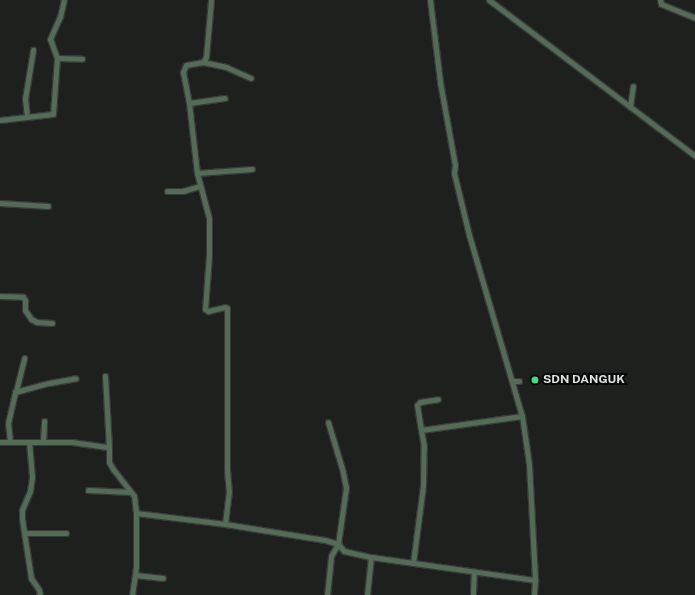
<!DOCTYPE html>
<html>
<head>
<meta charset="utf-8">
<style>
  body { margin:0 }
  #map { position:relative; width:695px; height:595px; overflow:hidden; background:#1e201e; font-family:"Public Sans",sans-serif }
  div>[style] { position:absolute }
  .roads { filter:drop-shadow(1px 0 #393b39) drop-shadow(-1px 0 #393b39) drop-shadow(0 1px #393b39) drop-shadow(0 -1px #393b39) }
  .minor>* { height:5px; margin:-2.5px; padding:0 2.5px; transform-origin:2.5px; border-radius:2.5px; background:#536b57 }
  .dots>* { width:11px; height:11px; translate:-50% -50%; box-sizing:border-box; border:2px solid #080a09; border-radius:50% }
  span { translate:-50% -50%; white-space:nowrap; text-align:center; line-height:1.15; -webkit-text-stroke:4px #080a09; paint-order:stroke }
  .poi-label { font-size:12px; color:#e1e3e2; font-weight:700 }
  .left { translate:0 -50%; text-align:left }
</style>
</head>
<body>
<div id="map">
  <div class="roads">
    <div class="minor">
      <i style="left:211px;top:0;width:57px;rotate:95deg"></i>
      <i style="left:206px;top:57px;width:6px;rotate:121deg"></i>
      <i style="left:203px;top:62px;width:17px;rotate:170deg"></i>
      <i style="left:186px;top:65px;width:8px;rotate:113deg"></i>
      <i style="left:183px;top:72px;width:32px;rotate:79deg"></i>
      <i style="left:189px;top:103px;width:70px;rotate:83.5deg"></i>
      <i style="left:197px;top:173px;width:47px;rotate:75.1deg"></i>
      <i style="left:209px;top:218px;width:37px;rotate:90deg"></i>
      <i style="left:209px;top:255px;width:54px;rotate:94.2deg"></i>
      <i style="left:205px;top:309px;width:4px;rotate:34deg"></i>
      <i style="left:208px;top:311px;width:17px;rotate:-13deg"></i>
      <i style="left:225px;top:307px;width:2px;rotate:27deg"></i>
      <i style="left:227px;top:308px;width:162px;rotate:90deg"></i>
      <i style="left:227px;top:470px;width:21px;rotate:85deg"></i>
      <i style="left:229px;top:491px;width:33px;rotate:97deg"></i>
      <i style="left:430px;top:0;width:83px;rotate:83deg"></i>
      <i style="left:440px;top:82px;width:84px;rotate:79.8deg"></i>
      <i style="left:455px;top:165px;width:8px;rotate:97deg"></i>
      <i style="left:454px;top:173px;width:64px;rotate:76.4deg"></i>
      <i style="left:469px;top:235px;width:189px;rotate:73.7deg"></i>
      <i style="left:522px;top:416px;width:49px;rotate:81.7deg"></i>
      <i style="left:529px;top:464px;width:116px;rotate:87deg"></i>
      <i style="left:535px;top:580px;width:15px;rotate:94deg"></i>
      <i style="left:489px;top:0;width:258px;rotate:37.1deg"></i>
      <i style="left:660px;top:0;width:4px;rotate:76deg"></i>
      <i style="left:661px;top:4px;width:37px;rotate:22deg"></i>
      <i style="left:57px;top:58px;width:25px;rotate:2deg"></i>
      <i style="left:203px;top:62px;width:24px;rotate:12deg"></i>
      <i style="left:226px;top:67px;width:27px;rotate:24deg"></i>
      <i style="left:189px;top:103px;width:36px;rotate:-8deg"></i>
      <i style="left:630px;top:107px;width:21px;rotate:-82deg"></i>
      <i style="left:27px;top:117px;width:18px;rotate:-96deg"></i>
      <i style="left:25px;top:99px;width:50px;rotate:-80.7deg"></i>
      <i style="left:0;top:120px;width:53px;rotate:-6.5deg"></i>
      <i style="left:53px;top:114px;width:56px;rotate:-85.9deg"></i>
      <i style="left:57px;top:58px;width:20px;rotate:-110deg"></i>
      <i style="left:50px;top:39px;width:24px;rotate:-66deg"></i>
      <i style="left:60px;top:17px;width:17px;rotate:-77deg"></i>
      <i style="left:197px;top:173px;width:55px;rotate:-4.2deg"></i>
      <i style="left:167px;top:191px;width:16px"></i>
      <i style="left:183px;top:191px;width:17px;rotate:-17deg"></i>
      <i style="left:0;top:203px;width:48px;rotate:3.6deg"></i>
      <i style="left:0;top:296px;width:23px;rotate:2deg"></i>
      <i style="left:23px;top:297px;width:4px;rotate:56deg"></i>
      <i style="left:25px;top:300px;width:10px;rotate:90deg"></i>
      <i style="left:25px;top:310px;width:11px;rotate:56deg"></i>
      <i style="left:31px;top:319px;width:7px;rotate:27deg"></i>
      <i style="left:37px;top:322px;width:15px;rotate:4deg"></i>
      <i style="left:105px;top:376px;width:71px;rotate:86.8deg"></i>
      <i style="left:513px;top:381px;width:6px"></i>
      <i style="left:16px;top:391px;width:34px;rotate:-76deg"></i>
      <i style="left:421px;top:430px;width:25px;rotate:-99deg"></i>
      <i style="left:417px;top:405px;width:4px;rotate:-45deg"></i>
      <i style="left:420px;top:402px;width:18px;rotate:-9deg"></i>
      <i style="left:0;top:442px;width:72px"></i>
      <i style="left:72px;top:442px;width:37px;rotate:8deg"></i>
      <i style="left:109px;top:447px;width:15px;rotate:90deg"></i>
      <i style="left:109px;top:462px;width:8px;rotate:60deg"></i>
      <i style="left:113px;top:469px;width:34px;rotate:52deg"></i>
      <i style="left:134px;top:496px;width:17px;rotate:83deg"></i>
      <i style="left:136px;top:513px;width:54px;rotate:90deg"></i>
      <i style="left:136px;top:567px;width:28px;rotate:98deg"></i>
      <i style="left:10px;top:442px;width:19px;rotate:-96deg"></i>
      <i style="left:8px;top:423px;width:32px;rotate:-77deg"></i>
      <i style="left:15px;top:392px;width:35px;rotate:-15deg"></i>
      <i style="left:49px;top:383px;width:27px;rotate:-10deg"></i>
      <i style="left:29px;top:442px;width:35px;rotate:85deg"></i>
      <i style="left:32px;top:477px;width:14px;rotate:98deg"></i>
      <i style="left:30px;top:491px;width:21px;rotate:113deg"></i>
      <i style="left:22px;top:510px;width:9px;rotate:90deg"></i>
      <i style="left:22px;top:519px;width:60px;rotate:81.3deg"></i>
      <i style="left:31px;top:578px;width:14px;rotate:56deg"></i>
      <i style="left:39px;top:590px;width:5px;rotate:79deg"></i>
      <i style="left:43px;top:442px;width:21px;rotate:-87deg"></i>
      <i style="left:88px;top:490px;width:42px;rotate:2.7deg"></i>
      <i style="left:136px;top:513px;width:90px;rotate:7deg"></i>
      <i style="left:225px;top:524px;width:101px;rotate:9.1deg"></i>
      <i style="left:325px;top:540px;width:14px;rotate:17deg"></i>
      <i style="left:338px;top:544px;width:9px;rotate:49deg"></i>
      <i style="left:344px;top:551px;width:28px;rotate:13deg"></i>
      <i style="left:371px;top:557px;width:166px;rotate:8deg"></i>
      <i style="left:25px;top:533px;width:41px"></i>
      <i style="left:413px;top:563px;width:78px;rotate:-82.6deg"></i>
      <i style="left:423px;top:486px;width:39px;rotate:-89deg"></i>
      <i style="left:424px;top:447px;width:17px;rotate:-100deg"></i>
      <i style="left:421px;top:430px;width:102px;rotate:-7.9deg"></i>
      <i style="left:135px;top:575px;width:28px;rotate:6deg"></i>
      <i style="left:327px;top:595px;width:39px;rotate:-84deg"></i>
      <i style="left:331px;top:556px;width:14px;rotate:-60deg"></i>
      <i style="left:338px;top:544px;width:57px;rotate:-81.9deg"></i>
      <i style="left:346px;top:488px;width:16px;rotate:-101deg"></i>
      <i style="left:343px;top:472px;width:52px;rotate:-106.7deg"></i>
      <i style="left:367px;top:595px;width:38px;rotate:-84deg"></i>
      <i style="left:473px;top:595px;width:23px;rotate:-88deg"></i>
    </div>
  </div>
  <div class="dots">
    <i style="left:535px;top:380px;background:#4fd675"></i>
  </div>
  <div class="poi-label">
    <span class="left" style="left:543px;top:380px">SDN DANGUK</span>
  </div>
</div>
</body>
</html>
